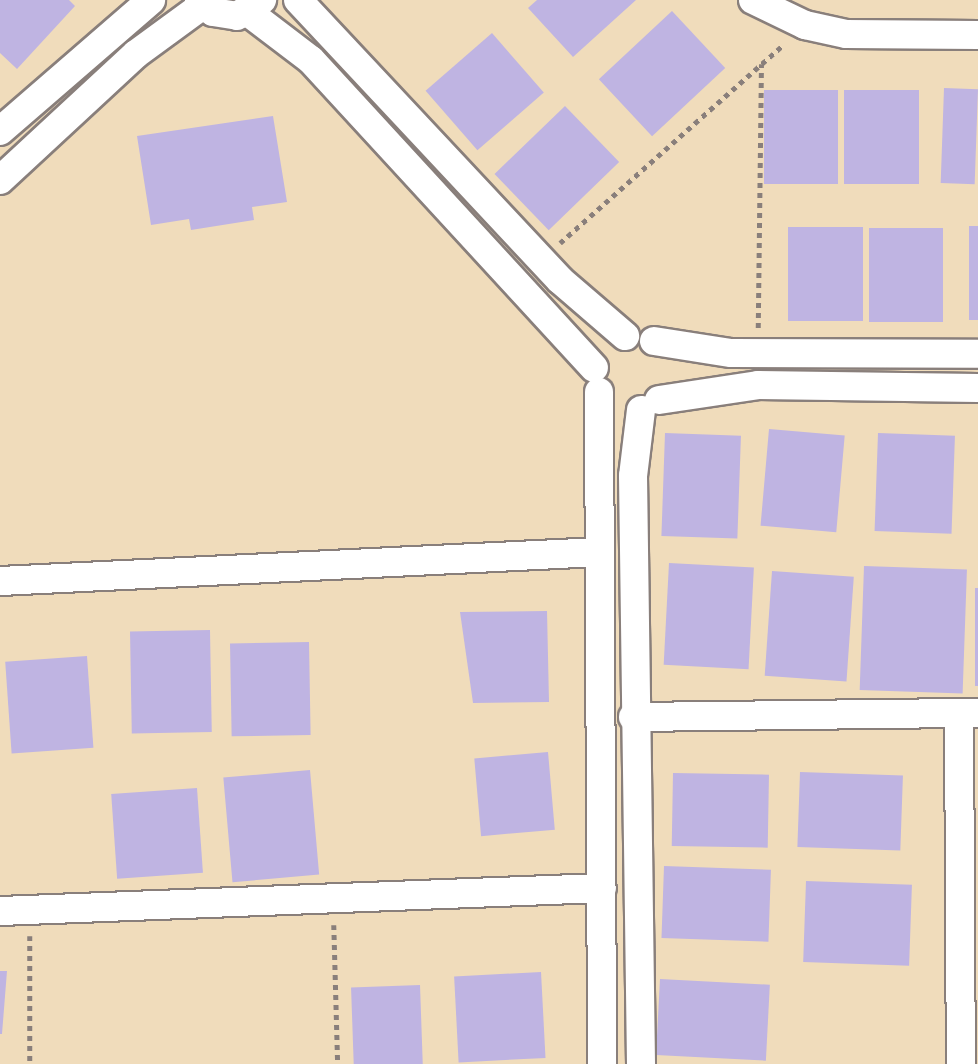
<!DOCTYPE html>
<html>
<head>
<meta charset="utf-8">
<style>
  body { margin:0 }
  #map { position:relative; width:978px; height:1064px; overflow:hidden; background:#f0dcbb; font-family:"IM FELL English",serif }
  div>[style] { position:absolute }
  .building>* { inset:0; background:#bfb4e2; transform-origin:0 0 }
  .path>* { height:4.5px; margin-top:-2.25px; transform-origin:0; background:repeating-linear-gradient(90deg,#897f7b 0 5px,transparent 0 10px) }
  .roads { filter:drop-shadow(2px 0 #897f7b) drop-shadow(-2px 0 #897f7b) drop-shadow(0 2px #897f7b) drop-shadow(0 -2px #897f7b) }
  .minor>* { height:28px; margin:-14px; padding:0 14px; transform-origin:14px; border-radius:14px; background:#fff }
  span { translate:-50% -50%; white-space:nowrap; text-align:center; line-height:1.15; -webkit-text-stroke:5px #fdfcf7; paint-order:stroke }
</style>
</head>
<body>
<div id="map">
  <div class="building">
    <i style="clip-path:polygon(0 0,69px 0,75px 6px,17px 69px,0 53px)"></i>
    <i style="clip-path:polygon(537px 0,636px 0,573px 57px,528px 8px)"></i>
    <i style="left:672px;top:11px;width:78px;height:100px;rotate:47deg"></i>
    <i style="left:492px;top:33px;width:79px;height:88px;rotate:49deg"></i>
    <i style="left:944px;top:88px;width:34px;height:95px;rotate:2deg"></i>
    <i style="left:764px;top:90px;width:74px;height:94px"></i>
    <i style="left:919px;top:90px;width:94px;height:75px;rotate:90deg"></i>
    <i style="left:565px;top:106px;width:78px;height:98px;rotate:46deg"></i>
    <i style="clip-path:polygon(273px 116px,287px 202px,252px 207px,254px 220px,191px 230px,189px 219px,151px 225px,137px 136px)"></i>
    <i style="left:969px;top:226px;width:9px;height:94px"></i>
    <i style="left:863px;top:227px;width:94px;height:75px;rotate:90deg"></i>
    <i style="left:869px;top:228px;width:74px;height:94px"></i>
    <i style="left:769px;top:429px;width:76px;height:97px;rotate:5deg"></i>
    <i style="left:665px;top:433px;width:76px;height:103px;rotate:2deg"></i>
    <i style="left:878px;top:433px;width:77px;height:98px;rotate:2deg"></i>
    <i style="left:669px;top:563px;width:85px;height:102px;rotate:3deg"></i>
    <i style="left:864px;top:566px;width:103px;height:124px;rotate:2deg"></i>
    <i style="left:772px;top:571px;width:82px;height:105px;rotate:4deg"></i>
    <i style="left:975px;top:588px;width:3px;height:98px"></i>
    <i style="clip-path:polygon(547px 611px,549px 702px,473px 703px,460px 612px)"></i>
    <i style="left:210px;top:630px;width:102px;height:80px;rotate:89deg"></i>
    <i style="left:309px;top:642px;width:93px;height:79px;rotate:89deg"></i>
    <i style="left:87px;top:656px;width:92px;height:82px;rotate:86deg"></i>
    <i style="left:548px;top:752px;width:78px;height:74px;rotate:85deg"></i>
    <i style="left:310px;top:770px;width:105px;height:87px;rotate:85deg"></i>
    <i style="left:800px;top:772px;width:103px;height:75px;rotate:2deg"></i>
    <i style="left:673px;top:773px;width:96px;height:73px;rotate:1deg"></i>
    <i style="left:197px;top:788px;width:85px;height:86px;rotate:86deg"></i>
    <i style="left:664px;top:866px;width:107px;height:72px;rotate:2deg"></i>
    <i style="left:806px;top:881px;width:106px;height:81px;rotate:2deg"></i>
    <i style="clip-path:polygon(0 971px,7px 971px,2px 1034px,0 1034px)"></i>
    <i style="left:541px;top:972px;width:86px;height:87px;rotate:87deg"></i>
    <i style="left:660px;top:979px;width:110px;height:76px;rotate:3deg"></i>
    <i style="left:420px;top:985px;width:79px;height:69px;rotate:88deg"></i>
  </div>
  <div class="path">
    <i style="left:560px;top:243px;width:298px;rotate:-41.6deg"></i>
    <i style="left:758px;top:328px;width:264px;rotate:-89.3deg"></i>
    <i style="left:334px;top:925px;width:139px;rotate:88.4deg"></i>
    <i style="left:30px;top:936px;width:128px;rotate:90deg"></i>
  </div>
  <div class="roads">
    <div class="minor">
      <i style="left:199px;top:0;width:18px;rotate:41deg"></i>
      <i style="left:213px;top:12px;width:24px;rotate:9deg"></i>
      <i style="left:237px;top:16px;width:30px;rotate:-33deg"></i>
      <i style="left:298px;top:0;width:383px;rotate:46.9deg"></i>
      <i style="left:560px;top:280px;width:86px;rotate:40.7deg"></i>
      <i style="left:753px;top:0;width:58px;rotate:25.7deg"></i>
      <i style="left:805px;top:25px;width:42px;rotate:12.4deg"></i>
      <i style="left:846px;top:34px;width:132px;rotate:0.4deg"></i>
      <i style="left:248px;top:12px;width:79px;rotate:37.3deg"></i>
      <i style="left:311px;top:60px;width:418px;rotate:47.4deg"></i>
      <i style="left:0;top:131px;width:200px;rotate:-40.9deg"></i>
      <i style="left:0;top:180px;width:185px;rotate:-42.8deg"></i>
      <i style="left:136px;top:54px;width:83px;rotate:-36.2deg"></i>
      <i style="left:654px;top:341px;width:78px;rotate:8.9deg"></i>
      <i style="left:731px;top:353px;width:247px;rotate:0.2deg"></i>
      <i style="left:599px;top:392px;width:672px;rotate:89.74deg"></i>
      <i style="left:659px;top:400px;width:100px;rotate:-8.6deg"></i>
      <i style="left:758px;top:385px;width:220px;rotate:0.8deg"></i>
      <i style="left:641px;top:410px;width:66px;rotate:96.9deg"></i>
      <i style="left:633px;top:476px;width:588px;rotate:89.22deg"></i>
      <i style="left:0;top:581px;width:600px;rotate:-2.77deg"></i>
      <i style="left:959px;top:713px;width:351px;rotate:89.7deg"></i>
      <i style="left:633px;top:717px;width:345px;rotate:-0.7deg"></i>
      <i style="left:0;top:911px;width:602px;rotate:-2.19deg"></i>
    </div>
  </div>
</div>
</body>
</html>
